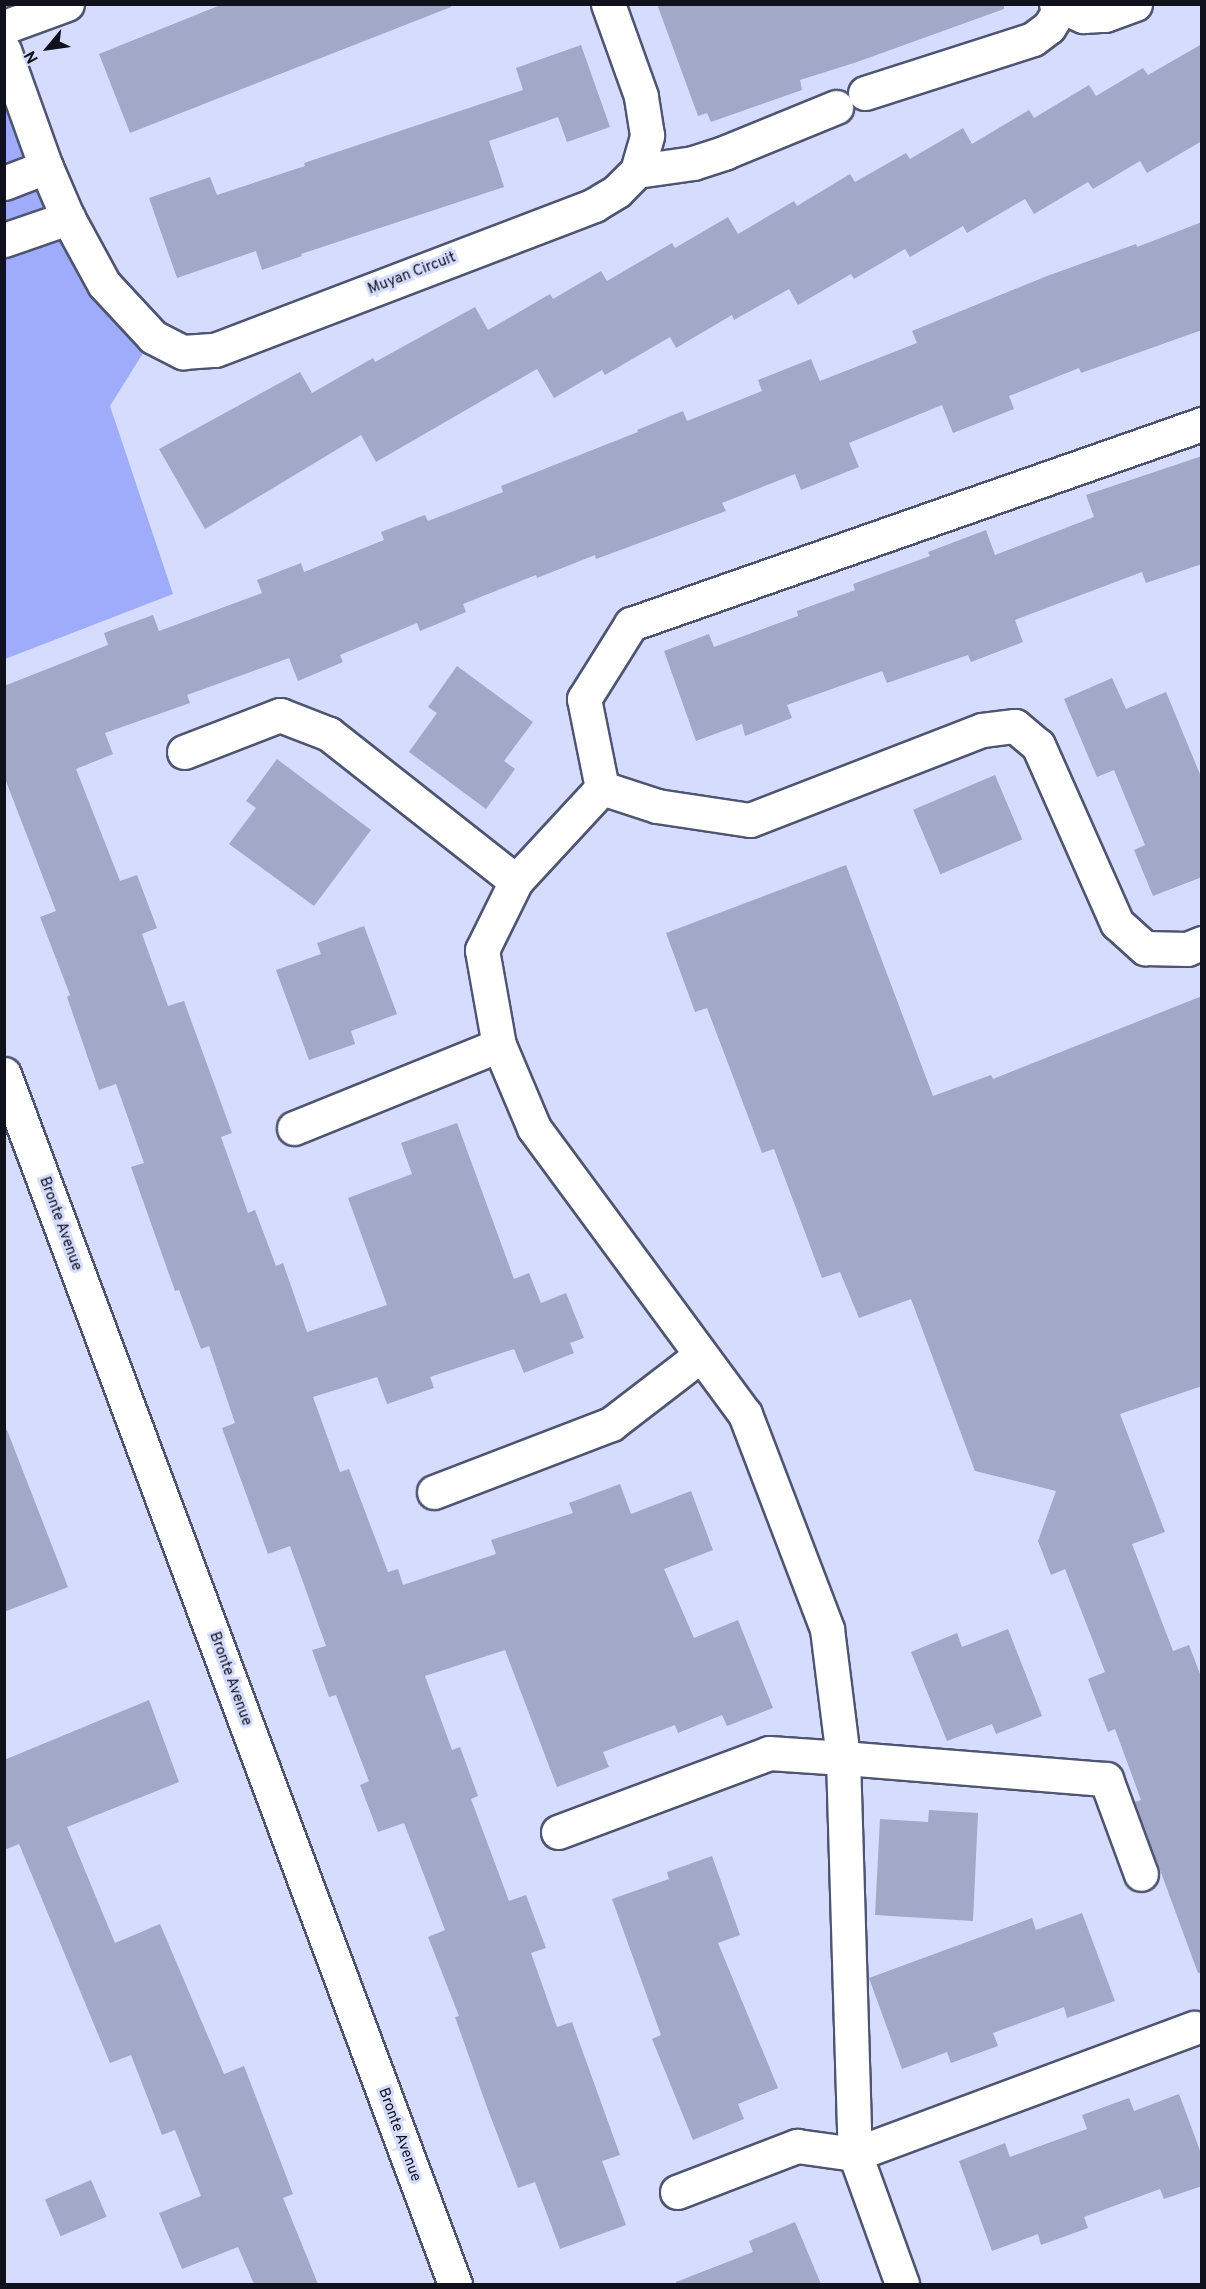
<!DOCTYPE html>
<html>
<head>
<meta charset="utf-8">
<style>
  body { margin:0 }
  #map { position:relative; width:1206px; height:2289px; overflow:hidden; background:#d5dcfe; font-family:Overpass,sans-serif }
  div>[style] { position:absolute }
  .green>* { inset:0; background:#9eacfb }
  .building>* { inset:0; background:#a1a8c8; transform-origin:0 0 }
  .roads { filter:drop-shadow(2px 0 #4f5571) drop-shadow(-2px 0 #4f5571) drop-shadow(0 2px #4f5571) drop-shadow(0 -2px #4f5571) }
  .minor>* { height:33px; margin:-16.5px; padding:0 16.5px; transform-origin:16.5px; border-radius:16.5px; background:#fff }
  span { translate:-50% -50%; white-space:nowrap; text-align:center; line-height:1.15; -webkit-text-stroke:6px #d5dcfe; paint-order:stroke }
  .street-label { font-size:15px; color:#0f111d }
  .frame { position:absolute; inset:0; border:6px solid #0f111d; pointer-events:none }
  .north { position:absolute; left:18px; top:18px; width:60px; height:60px; -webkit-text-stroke:4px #d5dcfe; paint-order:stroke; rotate:241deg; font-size:16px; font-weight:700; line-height:24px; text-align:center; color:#0f111d }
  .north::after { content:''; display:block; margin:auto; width:21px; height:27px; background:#0f111d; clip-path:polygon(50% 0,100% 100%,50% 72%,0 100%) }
</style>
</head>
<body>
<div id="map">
  <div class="green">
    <i style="clip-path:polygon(4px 50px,46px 167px,153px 337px,110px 406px,173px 594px,5px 659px)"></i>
  </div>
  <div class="building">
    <i style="clip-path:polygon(223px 4px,451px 4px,451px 7px,130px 133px,99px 54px)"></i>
    <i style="clip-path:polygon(657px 4px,1004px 4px,1004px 9px,857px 62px,800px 80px,802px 90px,711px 122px,707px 113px,698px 116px)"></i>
    <i style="clip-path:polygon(1202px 44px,1202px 141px,1147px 173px,1140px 161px,1093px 189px,1088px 182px,1034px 214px,1025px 199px,967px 233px,963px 226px,910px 257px,905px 249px,854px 279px,851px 274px,798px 305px,789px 289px,734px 320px,732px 315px,676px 348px,670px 337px,605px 375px,602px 370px,554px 398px,537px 369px,376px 462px,361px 435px,205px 529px,159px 449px,300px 372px,312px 393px,373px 358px,375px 362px,475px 307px,488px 330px,550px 294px,553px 299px,601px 271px,607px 281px,672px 243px,675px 248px,728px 217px,738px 234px,794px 201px,797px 206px,850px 174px,855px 182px,906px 153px,910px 159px,963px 128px,972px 144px,1029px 110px,1034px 118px,1089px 85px,1096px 96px,1143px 68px,1148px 75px)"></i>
    <i style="clip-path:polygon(581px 45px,610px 127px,567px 142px,558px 117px,489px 141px,504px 187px,301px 254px,302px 256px,262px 270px,256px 251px,177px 278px,149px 198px,210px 177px,217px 195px,305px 166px,304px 163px,523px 90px,516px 68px)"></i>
    <i style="clip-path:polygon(1202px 222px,1202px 330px,1081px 373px,1079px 368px,1009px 396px,1014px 409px,953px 433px,942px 405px,849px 443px,859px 467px,801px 490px,795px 474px,722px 503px,726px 511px,596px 559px,595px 555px,537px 578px,536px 575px,463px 604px,466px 612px,420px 631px,417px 623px,340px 655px,343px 662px,298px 681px,289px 658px,187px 695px,190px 703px,105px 733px,113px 754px,76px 769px,120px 881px,137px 875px,157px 928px,142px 934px,168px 1006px,184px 1001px,232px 1133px,221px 1137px,248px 1213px,255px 1210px,276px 1266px,283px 1263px,307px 1332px,387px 1305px,348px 1198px,412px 1174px,401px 1143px,457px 1123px,514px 1279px,529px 1273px,541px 1303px,566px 1293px,584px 1338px,570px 1343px,574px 1353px,524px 1373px,514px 1349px,430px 1377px,434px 1388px,387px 1404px,377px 1377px,313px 1397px,340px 1472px,349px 1469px,388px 1572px,398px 1569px,403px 1585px,496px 1554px,491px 1540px,573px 1513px,569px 1503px,620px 1484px,631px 1514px,691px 1491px,713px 1550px,664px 1569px,694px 1638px,738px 1620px,773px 1708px,727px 1726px,722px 1715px,678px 1733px,675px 1725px,603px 1752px,609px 1767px,557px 1787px,505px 1650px,425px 1676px,452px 1750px,460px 1747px,478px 1796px,471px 1799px,509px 1901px,526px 1895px,546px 1948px,531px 1953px,557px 2027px,572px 2022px,620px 2155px,602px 2161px,626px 2225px,560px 2249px,535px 2182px,518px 2188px,488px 2110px,455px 2017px,459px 2016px,428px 1937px,445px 1930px,404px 1823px,378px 1832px,360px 1785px,369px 1781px,336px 1695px,329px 1697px,312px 1650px,326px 1646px,290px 1546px,268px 1554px,222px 1428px,235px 1423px,209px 1346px,201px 1349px,179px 1290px,175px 1291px,131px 1167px,144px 1163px,116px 1084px,99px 1090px,67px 997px,70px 995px,40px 917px,56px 911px,4px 776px,4px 686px,108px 645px,104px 633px,153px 615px,159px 631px,262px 593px,257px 580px,301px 563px,304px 572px,384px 540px,381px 532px,425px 515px,428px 521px,503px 492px,501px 486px,638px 432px,637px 430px,683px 411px,687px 421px,762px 391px,758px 380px,811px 359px,820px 381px,917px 343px,912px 331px,1047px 276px,1136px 244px,1137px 247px)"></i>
    <i style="clip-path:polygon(1202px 456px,1202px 564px,1146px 583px,1142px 572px,1015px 620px,1023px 642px,971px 662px,968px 655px,887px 683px,882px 671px,787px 705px,792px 718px,745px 736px,742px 724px,696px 741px,664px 651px,709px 634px,714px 647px,798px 616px,797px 611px,855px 590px,853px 584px,930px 556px,928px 552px,986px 530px,995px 555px,1094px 517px,1086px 495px)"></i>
    <i style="clip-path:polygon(457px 666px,533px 722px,504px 761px,515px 769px,486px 809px,409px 752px,437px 713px,428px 707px)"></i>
    <i style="clip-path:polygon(1112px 678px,1126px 709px,1166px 692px,1202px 779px,1202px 877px,1153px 896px,1134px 850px,1145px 845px,1114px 770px,1097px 777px,1064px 699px)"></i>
    <i style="clip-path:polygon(277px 759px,371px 830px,314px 906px,229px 844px,256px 808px,246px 801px)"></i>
    <i style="left:995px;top:775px;width:70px;height:89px;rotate:67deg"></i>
    <i style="clip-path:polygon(846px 865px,933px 1096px,991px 1075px,993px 1079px,1202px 996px,1202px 1386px,1120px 1414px,1165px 1532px,1132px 1544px,1173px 1651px,1189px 1645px,1202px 1679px,1202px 1973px,1198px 1973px,1135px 1802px,1141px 1800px,1115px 1729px,1108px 1732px,1088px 1679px,1105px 1672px,1065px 1569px,1051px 1575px,1038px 1541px,1056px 1491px,975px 1471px,911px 1299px,859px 1318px,840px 1272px,822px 1278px,774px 1149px,762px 1153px,707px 1008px,695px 1012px,666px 933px)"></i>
    <i style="clip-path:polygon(364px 926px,397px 1014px,351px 1031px,355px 1044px,309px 1060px,276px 970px,321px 954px,317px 943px)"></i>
    <i style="clip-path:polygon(7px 1430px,68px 1587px,4px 1612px,4px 1431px)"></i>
    <i style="clip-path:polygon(1008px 1629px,1042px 1716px,996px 1734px,992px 1724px,947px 1741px,911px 1652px,957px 1633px,962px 1647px)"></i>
    <i style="clip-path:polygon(149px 1700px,179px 1782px,67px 1827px,115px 1943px,160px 1924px,224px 2074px,244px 2066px,293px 2194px,283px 2198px,318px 2284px,254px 2284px,238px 2247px,182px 2269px,159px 2213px,201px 2196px,175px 2130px,162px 2135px,131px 2055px,110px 2063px,19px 1844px,4px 1850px,4px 1760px)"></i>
    <i style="clip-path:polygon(929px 1810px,978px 1813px,973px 1921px,875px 1915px,880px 1819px,928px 1822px)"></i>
    <i style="clip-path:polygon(712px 1856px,740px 1935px,718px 1943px,778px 2088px,738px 2104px,744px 2119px,693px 2140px,652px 2039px,661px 2035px,612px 1899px,669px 1879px,667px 1872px)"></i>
    <i style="clip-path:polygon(1082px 1913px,1115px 2001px,1067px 2018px,1064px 2007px,993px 2033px,998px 2046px,951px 2063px,947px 2052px,902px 2069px,869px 1978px,1032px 1918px,1036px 1930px)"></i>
    <i style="clip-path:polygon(1179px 2094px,1202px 2156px,1202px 2186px,1164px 2199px,1160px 2189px,1084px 2217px,1088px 2228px,1041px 2245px,1038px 2234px,992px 2251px,959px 2161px,1005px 2143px,1010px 2157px,1087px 2129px,1082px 2115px,1129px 2098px,1134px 2111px)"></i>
    <i style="left:91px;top:2180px;width:40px;height:50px;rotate:67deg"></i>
    <i style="clip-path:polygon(795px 2222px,821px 2284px,676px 2284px,676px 2282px,753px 2252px,749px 2241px)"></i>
  </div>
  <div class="roads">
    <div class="minor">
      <i style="left:1056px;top:4px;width:30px;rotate:24deg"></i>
      <i style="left:1083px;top:16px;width:22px;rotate:-3deg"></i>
      <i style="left:1105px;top:15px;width:32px;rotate:-20deg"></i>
      <i style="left:4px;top:27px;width:67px;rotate:-20.1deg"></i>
      <i style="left:4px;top:50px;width:124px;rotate:70.3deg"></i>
      <i style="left:46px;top:167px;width:56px;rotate:66.7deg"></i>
      <i style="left:68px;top:218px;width:75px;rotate:61.4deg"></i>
      <i style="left:104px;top:284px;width:72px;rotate:47.2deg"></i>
      <i style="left:153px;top:337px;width:34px;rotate:27deg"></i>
      <i style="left:183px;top:352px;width:32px;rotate:-4deg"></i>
      <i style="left:215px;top:350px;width:406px;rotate:-20.9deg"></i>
      <i style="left:594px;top:205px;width:27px;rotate:-31deg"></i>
      <i style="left:617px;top:191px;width:28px;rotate:-45deg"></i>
      <i style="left:637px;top:171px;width:37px;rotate:-74deg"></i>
      <i style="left:647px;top:135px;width:39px;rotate:-99deg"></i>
      <i style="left:641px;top:96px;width:98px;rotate:-109.7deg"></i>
      <i style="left:865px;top:93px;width:176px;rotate:-17.8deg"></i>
      <i style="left:1033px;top:39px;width:20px;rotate:-37deg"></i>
      <i style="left:1049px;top:27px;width:22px;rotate:-58deg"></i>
      <i style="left:637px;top:171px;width:57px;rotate:-8.1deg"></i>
      <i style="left:693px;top:163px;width:35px;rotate:-18deg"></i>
      <i style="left:726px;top:152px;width:119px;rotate:-22.2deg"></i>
      <i style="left:4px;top:183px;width:45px;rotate:-20.9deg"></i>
      <i style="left:4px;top:240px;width:68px;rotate:-19deg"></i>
      <i style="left:184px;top:752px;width:103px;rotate:-21.1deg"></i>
      <i style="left:280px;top:715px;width:53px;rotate:21.2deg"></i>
      <i style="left:329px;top:734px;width:238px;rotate:38.2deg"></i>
      <i style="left:602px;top:788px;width:127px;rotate:132.8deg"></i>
      <i style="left:516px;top:881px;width:77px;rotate:116.2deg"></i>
      <i style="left:482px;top:950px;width:97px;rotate:79.9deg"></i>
      <i style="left:499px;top:1045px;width:90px;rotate:67.1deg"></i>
      <i style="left:534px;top:1128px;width:355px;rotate:53.6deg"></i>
      <i style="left:745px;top:1414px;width:230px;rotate:69.1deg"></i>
      <i style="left:827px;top:1629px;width:130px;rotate:82.9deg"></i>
      <i style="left:843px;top:1758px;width:396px;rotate:88.3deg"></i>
      <i style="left:855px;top:2154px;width:138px;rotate:70.1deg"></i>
      <i style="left:602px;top:788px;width:91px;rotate:-101.4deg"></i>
      <i style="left:584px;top:699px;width:89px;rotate:-57.9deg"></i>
      <i style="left:631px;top:624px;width:605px;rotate:-19.3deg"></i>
      <i style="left:602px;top:788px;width:58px;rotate:18.1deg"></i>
      <i style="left:657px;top:806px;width:94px;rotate:8.6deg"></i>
      <i style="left:750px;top:820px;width:249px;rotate:-21.2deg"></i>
      <i style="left:982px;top:730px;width:33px;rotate:-7deg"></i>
      <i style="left:1015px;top:726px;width:30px;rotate:40deg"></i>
      <i style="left:1038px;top:745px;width:195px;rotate:66.1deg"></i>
      <i style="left:1117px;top:923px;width:38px;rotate:42deg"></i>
      <i style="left:1145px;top:948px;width:42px;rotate:1.4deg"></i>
      <i style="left:1187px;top:949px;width:16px;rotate:-22deg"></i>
      <i style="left:4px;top:1074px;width:1291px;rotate:69.56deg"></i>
      <i style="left:294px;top:1128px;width:221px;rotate:-22deg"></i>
      <i style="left:434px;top:1492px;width:190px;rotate:-21deg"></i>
      <i style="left:611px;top:1424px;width:113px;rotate:-37.5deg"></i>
      <i style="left:558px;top:1832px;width:225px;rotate:-20.5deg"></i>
      <i style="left:769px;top:1753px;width:74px;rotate:3.9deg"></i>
      <i style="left:843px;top:1758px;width:264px;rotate:4.6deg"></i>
      <i style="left:1106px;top:1779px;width:101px;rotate:69.8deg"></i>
      <i style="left:677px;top:2192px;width:129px;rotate:-21deg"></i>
      <i style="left:797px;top:2146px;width:59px;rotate:7.9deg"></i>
      <i style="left:855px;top:2154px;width:362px;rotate:-20.4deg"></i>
    </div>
  </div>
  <div class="street-label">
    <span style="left:412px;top:274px;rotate:-21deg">Muyan Circuit</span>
    <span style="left:60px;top:1224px;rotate:70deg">Bronte Avenue</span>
    <span style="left:230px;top:1679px;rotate:70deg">Bronte Avenue</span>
    <span style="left:399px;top:2135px;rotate:70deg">Bronte Avenue</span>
  </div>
  <div class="frame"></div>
  <div class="north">N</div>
</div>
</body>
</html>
